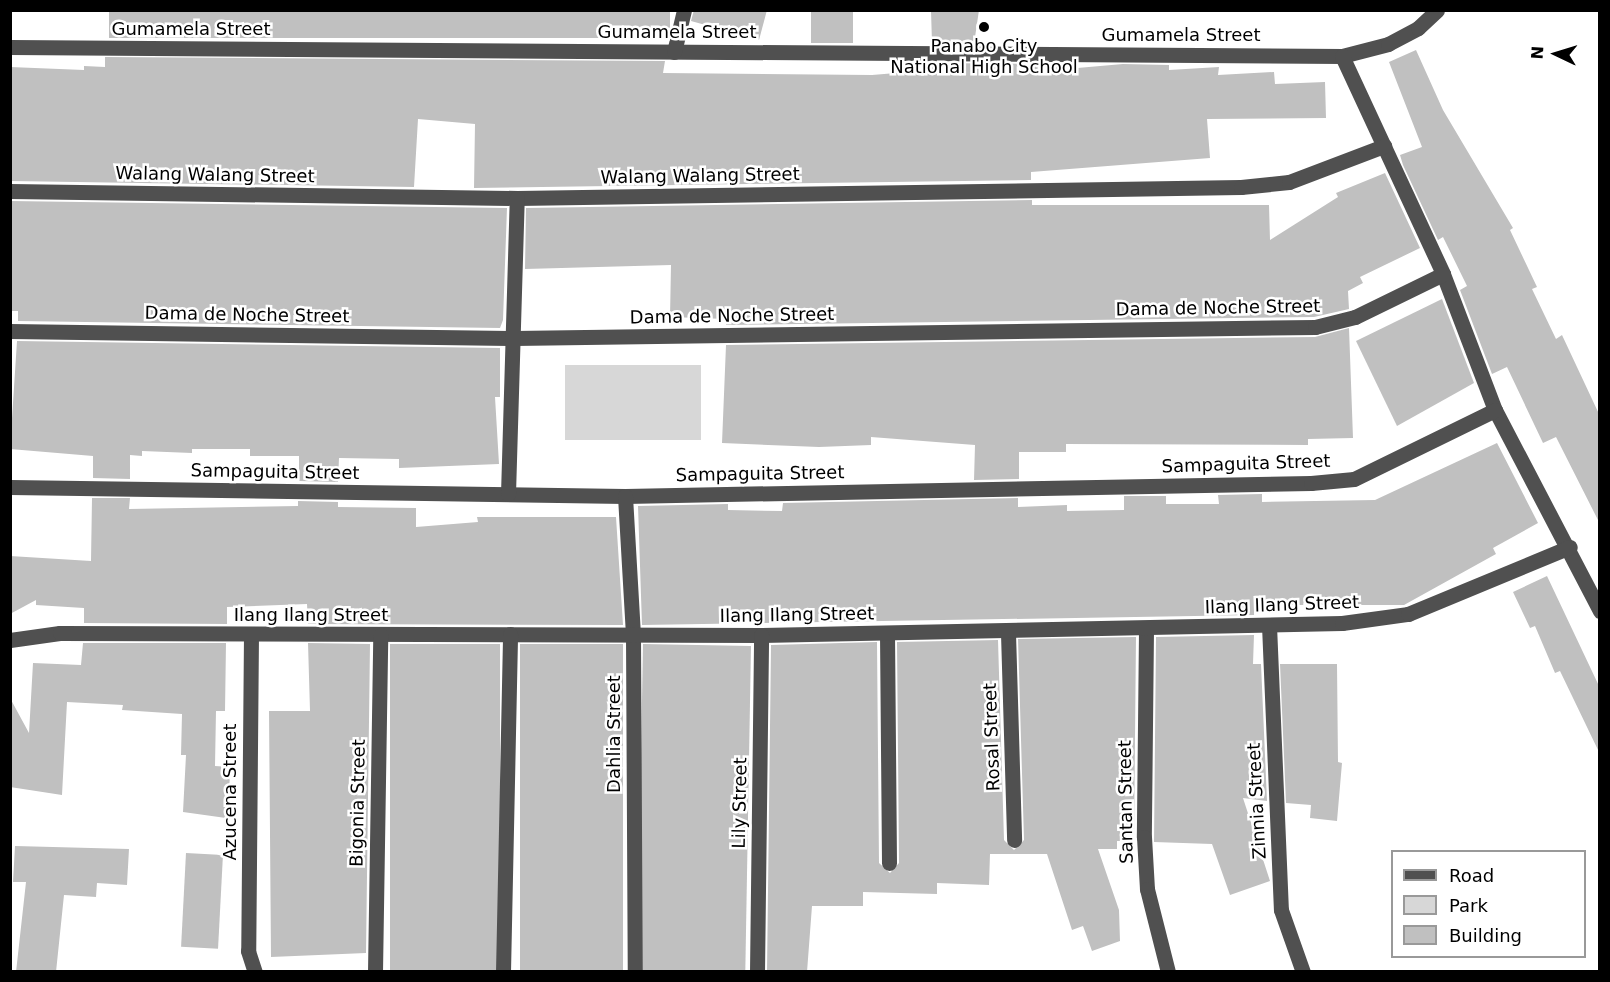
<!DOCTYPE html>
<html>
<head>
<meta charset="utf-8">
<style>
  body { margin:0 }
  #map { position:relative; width:1610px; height:982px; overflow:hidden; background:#fff; font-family:"DejaVu Sans",sans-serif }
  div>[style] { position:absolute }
  .green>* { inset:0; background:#d7d7d7; transform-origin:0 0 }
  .building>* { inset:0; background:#c0c0c0; transform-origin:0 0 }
  .minor>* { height:15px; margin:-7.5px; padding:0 7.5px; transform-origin:7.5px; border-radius:7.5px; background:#505050 }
  .dots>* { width:16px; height:16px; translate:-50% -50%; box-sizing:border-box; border:3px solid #fff; border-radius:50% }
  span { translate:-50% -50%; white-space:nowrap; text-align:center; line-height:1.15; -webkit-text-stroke:5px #fff; paint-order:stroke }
  .street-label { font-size:18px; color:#000 }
  .poi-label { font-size:18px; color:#000 }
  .frame { position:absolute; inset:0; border:12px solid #000; pointer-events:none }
  .legend { position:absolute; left:1391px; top:850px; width:195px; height:108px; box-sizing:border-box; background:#fff; border:2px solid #999; margin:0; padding:8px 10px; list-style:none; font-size:18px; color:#000 }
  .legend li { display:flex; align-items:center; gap:12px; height:30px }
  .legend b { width:30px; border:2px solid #999 }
  .north { position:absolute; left:1526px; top:24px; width:60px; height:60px; -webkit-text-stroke:4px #fff; paint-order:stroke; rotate:274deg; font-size:16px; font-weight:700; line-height:24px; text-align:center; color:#000 }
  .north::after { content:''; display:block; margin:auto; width:21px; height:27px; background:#000; clip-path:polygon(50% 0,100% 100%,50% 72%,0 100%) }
</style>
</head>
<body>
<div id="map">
  <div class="green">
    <i style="left:565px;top:365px;width:136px;height:75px"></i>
  </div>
  <div class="building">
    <i style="left:109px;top:10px;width:561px;height:28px"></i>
    <i style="clip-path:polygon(694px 10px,767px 10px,759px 40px,691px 21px)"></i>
    <i style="left:811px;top:10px;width:42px;height:33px"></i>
    <i style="clip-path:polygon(931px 10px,979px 10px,974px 44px,932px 43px)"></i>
    <i style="clip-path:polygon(1416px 50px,1443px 110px,1513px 228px,1510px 230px,1537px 287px,1532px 289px,1556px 339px,1562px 335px,1599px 414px,1599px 522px,1556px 437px,1543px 443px,1507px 367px,1492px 374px,1460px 290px,1467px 286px,1443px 237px,1438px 240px,1403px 165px,1400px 155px,1422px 147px,1389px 62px)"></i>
    <i style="clip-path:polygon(105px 57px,665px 61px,663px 73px,872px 75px,932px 70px,932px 63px,1066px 64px,1066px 69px,1123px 64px,1169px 65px,1169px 70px,1219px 67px,1218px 75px,1274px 72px,1275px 84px,1325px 82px,1326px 118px,1207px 119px,1210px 158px,1031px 172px,1031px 180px,474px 188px,475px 124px,418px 119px,414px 187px,10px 181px,10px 67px,84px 70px,84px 66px,105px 67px)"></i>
    <i style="clip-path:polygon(1385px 173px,1420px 248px,1360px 277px,1363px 283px,1348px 291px,1349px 309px,1314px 317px,726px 325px,726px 319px,670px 317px,671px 265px,525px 269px,526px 208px,1032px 200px,1032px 205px,1269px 205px,1270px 240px,1338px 197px,1336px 193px)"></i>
    <i style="clip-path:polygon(10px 201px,507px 208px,503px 320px,500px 328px,18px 321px,18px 311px,10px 311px)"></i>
    <i style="clip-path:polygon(1442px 299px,1474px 383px,1397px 426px,1356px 341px)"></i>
    <i style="clip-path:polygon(1349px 328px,1353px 438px,1308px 439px,1308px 445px,1066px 444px,1066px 452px,1019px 452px,1019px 479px,974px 480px,975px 445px,871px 437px,871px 445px,819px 447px,722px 443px,726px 345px,1315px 337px)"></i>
    <i style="clip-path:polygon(17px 341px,500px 348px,500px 397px,495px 397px,499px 464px,399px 468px,399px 459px,339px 458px,338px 482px,299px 481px,299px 456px,250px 456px,250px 449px,192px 449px,192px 453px,142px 451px,142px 456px,130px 455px,130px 479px,93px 478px,93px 456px,10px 449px)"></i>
    <i style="clip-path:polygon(1497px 443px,1538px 523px,1493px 548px,1496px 554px,1404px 605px,1255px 605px,1254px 615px,642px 625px,638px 506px,728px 504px,728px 510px,782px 511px,783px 503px,1018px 498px,1018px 507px,1067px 505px,1067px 511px,1124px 510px,1124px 496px,1166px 496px,1166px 504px,1219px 504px,1218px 495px,1262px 494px,1262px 502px,1375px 500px)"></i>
    <i style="clip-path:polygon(92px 498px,130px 498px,129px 509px,298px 506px,298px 501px,338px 502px,338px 507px,416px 508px,416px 527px,478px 522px,477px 517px,616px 517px,623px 625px,308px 624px,307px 604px,227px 607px,227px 624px,84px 623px,84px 608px,36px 605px,36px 600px,10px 614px,10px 556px,91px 561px)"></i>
    <i style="clip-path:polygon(1547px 576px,1599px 686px,1599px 752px,1560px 671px,1555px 673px,1535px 626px,1530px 628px,1513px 592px)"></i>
    <i style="clip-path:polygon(1254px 635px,1253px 664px,1261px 664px,1267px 801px,1243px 798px,1270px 881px,1230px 895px,1212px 844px,1154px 842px,1156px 637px)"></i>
    <i style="clip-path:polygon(1136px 637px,1134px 841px,1117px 841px,1117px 849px,1098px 849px,1119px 910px,1120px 941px,1092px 951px,1083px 926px,1072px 930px,1047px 854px,990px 854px,989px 885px,937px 883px,937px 894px,863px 892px,863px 906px,812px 906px,807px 972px,767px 972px,771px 645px,877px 642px,879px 863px,890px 873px,899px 863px,897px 642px,998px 640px,1004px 840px,1014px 850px,1024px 840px,1018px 639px)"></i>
    <i style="clip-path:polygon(83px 643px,226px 643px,225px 711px,216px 711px,215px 766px,231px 767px,226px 818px,183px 812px,186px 755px,181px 755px,182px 714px,122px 710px,123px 705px,67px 702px,62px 795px,10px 787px,10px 698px,29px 733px,33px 663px,81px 665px)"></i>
    <i style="clip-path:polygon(308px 643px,370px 644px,366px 953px,271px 957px,269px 711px,310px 711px)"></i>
    <i style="left:390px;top:644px;width:110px;height:328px"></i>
    <i style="left:520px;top:644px;width:103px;height:328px"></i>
    <i style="left:643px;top:644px;width:108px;height:328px;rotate:1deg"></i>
    <i style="clip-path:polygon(1280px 664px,1337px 664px,1338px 762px,1342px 763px,1337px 821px,1310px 818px,1311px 805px,1286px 803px)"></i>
    <i style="clip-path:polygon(15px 846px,129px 849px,127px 885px,97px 883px,96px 897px,64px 895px,56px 972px,16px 972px,26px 882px,13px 882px)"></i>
    <i style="left:186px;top:853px;width:37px;height:94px;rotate:3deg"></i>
  </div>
  <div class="minor">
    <i style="left:10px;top:47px;width:1332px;rotate:0.39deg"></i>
    <i style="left:1342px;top:56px;width:48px;rotate:-14.6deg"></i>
    <i style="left:1388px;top:44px;width:34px;rotate:-28deg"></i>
    <i style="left:1418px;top:28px;width:26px;rotate:-43deg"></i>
    <i style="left:674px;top:52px;width:43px;rotate:-76.6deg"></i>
    <i style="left:1342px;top:56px;width:240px;rotate:65.1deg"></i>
    <i style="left:1443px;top:274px;width:146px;rotate:69.1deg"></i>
    <i style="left:1495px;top:410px;width:227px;rotate:62.4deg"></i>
    <i style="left:10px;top:191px;width:507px;rotate:0.79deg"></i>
    <i style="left:517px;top:198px;width:724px;rotate:-0.87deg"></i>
    <i style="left:1241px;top:187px;width:48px;rotate:-5.9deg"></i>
    <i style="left:1289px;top:182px;width:102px;rotate:-20.8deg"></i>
    <i style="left:10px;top:331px;width:504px;rotate:0.8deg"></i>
    <i style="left:514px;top:338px;width:801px;rotate:-0.79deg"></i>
    <i style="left:1315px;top:327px;width:41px;rotate:-14deg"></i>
    <i style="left:1355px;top:317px;width:98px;rotate:-26deg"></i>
    <i style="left:10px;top:487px;width:615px;rotate:0.84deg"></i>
    <i style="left:625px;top:496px;width:686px;rotate:-1.09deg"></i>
    <i style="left:1311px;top:483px;width:43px;rotate:-5.3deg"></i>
    <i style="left:1354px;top:479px;width:157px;rotate:-26.1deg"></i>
    <i style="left:508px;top:494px;width:296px;rotate:-88.3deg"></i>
    <i style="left:625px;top:496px;width:140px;rotate:86.7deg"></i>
    <i style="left:633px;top:636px;width:336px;rotate:89.7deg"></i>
    <i style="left:1269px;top:625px;width:285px;rotate:87.6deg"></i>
    <i style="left:1281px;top:910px;width:66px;rotate:70.5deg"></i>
    <i style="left:1146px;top:630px;width:207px;rotate:90.6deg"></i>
    <i style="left:1144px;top:837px;width:52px;rotate:86.7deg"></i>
    <i style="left:1147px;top:889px;width:86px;rotate:75.8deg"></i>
    <i style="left:887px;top:633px;width:230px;rotate:89.5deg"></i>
    <i style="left:1008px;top:633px;width:207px;rotate:88.3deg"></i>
    <i style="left:251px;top:634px;width:317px;rotate:90.5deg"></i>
    <i style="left:248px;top:951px;width:22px;rotate:72deg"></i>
    <i style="left:10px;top:640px;width:50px;rotate:-8deg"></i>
    <i style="left:60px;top:633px;width:701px;rotate:0.16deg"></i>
    <i style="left:761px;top:635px;width:581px;rotate:-1.18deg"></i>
    <i style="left:1342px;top:623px;width:67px;rotate:-7.8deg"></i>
    <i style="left:1408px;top:614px;width:175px;rotate:-22.5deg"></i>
    <i style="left:375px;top:972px;width:337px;rotate:-89.1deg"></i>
    <i style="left:503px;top:972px;width:338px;rotate:-88.8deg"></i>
    <i style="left:757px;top:972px;width:337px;rotate:-89.3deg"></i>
  </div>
  <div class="dots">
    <i style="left:984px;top:27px;background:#000"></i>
  </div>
  <div class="street-label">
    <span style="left:191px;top:29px">Gumamela Street</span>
    <span style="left:677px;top:32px">Gumamela Street</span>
    <span style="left:1181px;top:35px">Gumamela Street</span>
    <span style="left:215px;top:175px;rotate:1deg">Walang Walang Street</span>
    <span style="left:700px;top:176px;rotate:-1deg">Walang Walang Street</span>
    <span style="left:1218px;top:308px;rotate:-1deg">Dama de Noche Street</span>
    <span style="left:247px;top:315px;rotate:1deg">Dama de Noche Street</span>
    <span style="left:732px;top:316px;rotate:-1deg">Dama de Noche Street</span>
    <span style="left:1246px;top:464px;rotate:-2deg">Sampaguita Street</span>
    <span style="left:275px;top:472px;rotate:1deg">Sampaguita Street</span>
    <span style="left:760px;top:474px;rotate:-1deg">Sampaguita Street</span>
    <span style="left:1282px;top:605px;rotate:-2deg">Ilang Ilang Street</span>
    <span style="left:311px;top:615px">Ilang Ilang Street</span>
    <span style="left:797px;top:615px;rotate:-1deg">Ilang Ilang Street</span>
    <span style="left:614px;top:734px;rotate:-90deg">Dahlia Street</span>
    <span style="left:992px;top:737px;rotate:-92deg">Rosal Street</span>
    <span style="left:230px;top:792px;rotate:-90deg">Azucena Street</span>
    <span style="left:1257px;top:801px;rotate:-93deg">Zinnia Street</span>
    <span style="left:1126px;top:802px;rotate:-91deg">Santan Street</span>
    <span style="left:358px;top:803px;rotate:-89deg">Bigonia Street</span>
    <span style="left:740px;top:803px;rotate:-89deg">Lily Street</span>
  </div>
  <div class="poi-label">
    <span style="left:984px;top:57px">Panabo City<br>National High School</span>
  </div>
  <div class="frame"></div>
  <ul class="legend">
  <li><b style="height:8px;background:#505050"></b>Road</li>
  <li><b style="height:16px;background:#d7d7d7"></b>Park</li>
  <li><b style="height:16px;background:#c0c0c0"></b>Building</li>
  </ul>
  <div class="north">N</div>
</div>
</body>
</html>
